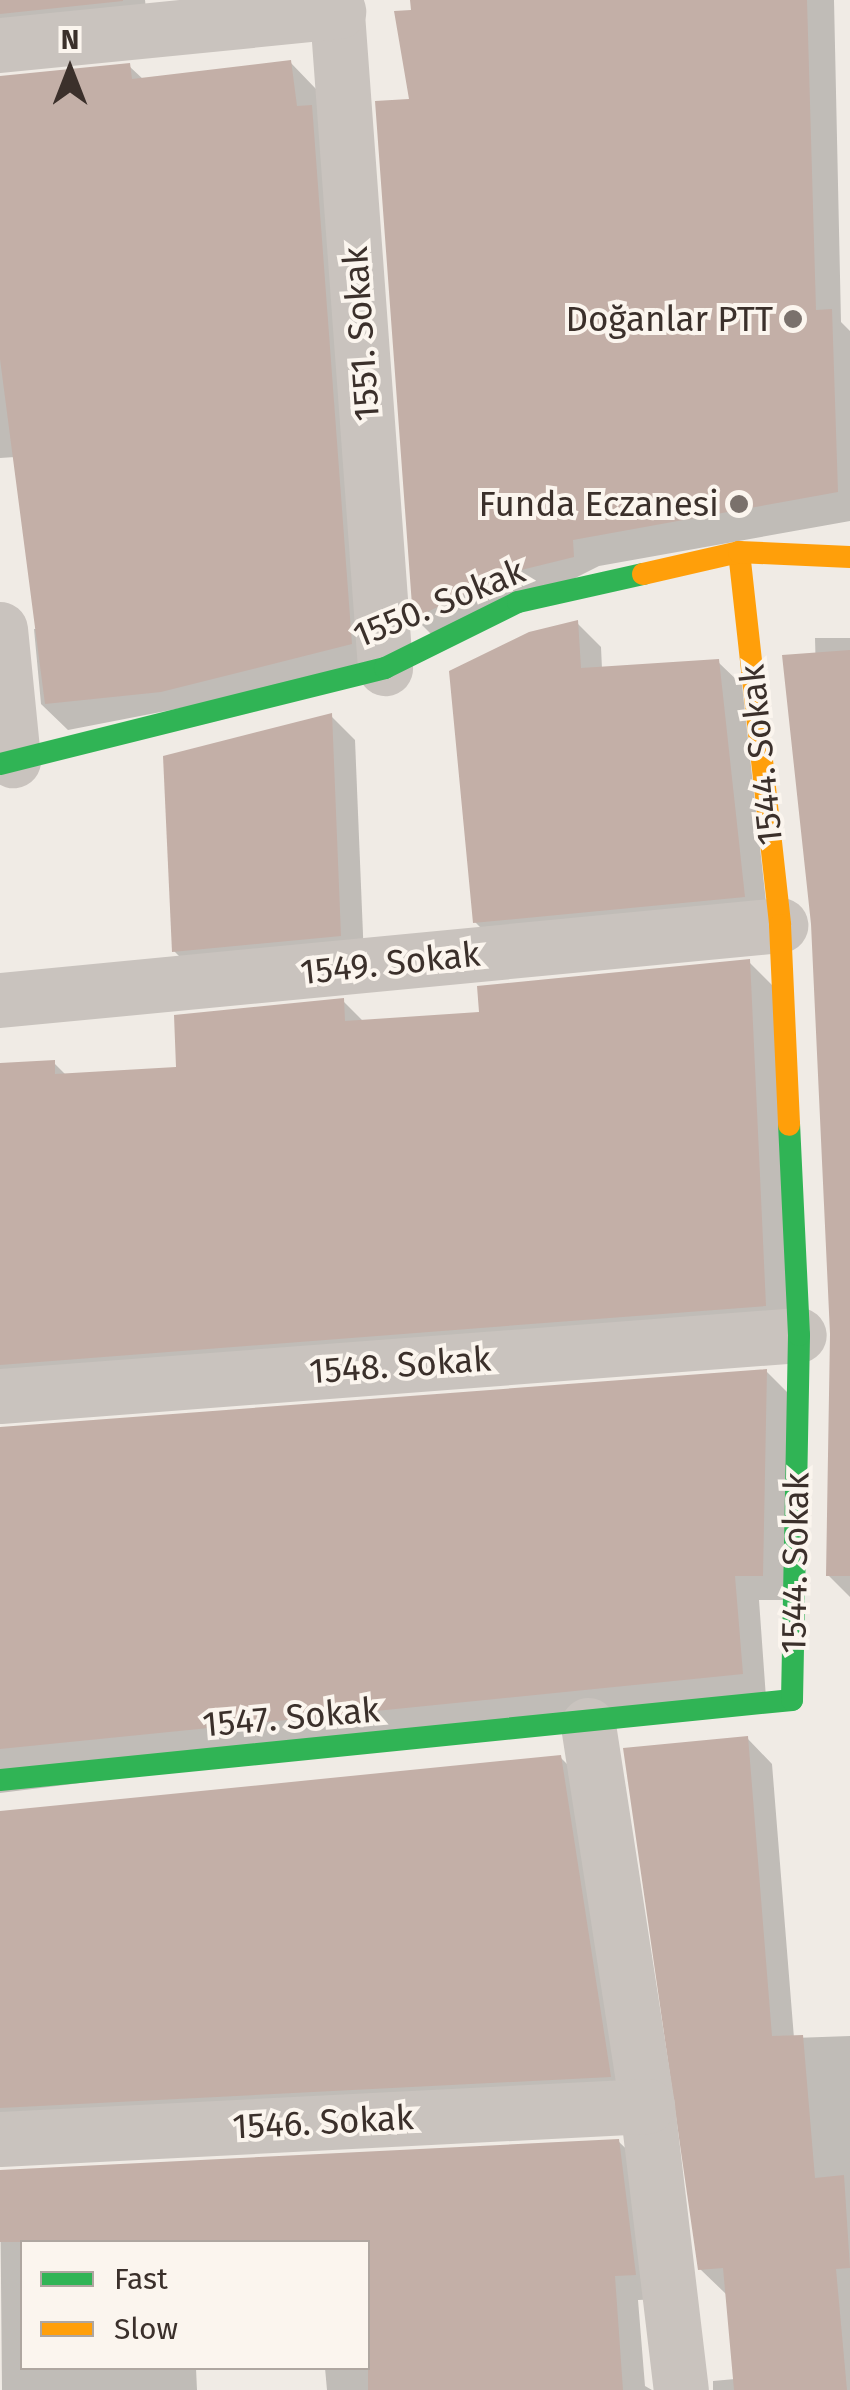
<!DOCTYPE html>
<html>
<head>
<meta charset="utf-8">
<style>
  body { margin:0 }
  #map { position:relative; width:850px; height:2390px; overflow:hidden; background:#f0ebe5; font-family:"Fira Sans",sans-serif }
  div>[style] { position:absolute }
  .shadow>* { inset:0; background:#0003 }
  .building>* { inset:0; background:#c3afa7 }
  .street>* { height:55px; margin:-27.5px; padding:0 27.5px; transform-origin:27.5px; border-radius:27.5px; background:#c9c3be }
  .fast>* { height:22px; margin:-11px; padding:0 11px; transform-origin:11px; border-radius:11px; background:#30b455 }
  .slow>* { height:22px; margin:-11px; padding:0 11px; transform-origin:11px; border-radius:11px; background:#ff9f0a }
  .dots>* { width:28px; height:28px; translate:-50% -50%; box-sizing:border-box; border:5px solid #fbf5ee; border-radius:50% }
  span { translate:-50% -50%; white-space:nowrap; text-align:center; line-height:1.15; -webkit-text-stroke:8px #fbf5ee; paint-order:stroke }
  .poi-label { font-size:35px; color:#3b302b }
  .right { translate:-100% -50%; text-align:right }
  .street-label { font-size:35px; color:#3b302b }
  .legend { position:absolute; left:20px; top:2240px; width:350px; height:130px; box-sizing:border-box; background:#fbf5ee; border:2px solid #aea6a0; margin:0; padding:12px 18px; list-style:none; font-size:30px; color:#3b302b }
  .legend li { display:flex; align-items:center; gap:20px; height:50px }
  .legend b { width:50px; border:2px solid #aea6a0 }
  .north { position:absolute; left:20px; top:20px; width:100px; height:100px; -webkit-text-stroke:8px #fbf5ee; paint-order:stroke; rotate:0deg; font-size:28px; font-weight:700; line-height:40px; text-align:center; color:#3b302b }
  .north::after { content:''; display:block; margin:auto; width:35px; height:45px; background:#3b302b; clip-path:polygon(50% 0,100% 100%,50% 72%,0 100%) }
</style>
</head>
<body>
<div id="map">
  <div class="shadow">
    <i style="clip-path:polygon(0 0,145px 0,148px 27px,0 62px)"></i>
    <i style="clip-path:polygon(412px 0,834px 0,841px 322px,850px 331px,850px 521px,599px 566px,442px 645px,415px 618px,377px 103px,412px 101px)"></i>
    <i style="clip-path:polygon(290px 62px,316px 89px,377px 670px,68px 730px,41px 704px,34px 629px,39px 629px,15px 457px,0 458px,0 77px,129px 66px,144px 80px)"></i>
    <i style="clip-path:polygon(577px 623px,601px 647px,602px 669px,718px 662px,742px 685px,768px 920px,499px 946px,475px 922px)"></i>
    <i style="clip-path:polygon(815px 638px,850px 638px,850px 1597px,828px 1575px,833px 1334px)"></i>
    <i style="clip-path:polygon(331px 716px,355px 740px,364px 959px,198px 975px,174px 951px)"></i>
    <i style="clip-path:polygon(749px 962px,774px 987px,790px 1330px,0 1409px,0 1066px,54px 1063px,66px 1075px,179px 1069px,343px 1001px,364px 1022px,482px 1015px)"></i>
    <i style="clip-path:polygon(766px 1371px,791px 1396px,787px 1600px,759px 1600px,766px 1698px,0 1793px,0 1429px)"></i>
    <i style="clip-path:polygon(747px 1738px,772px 1764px,794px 2038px,850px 2036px,850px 2390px,713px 2390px,713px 2381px,735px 2379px,726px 2294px,700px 2269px)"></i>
    <i style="clip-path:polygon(560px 1757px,585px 1782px,634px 2101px,0 2147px,0 1812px)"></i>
    <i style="clip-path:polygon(618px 2141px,644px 2166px,659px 2299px,638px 2300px,645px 2386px,652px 2390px,327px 2390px,325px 2368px,368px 2368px,368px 2242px,22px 2242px,22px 2368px,196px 2368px,197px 2390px,2px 2390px,0 2172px)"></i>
  </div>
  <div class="building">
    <i style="clip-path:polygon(0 0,123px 0,123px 1px,0 14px)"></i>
    <i style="clip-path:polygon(410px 0,807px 0,816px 310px,832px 309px,838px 492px,573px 540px,574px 557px,505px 574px,413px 619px,375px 101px,409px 99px,394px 11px,411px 10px)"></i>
    <i style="clip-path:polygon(291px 60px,297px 106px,312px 105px,352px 644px,161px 692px,45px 704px,0 359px,0 76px,130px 63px,132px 79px)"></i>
    <i style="clip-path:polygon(578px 620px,581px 668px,719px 659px,745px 897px,473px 923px,449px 671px,529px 632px)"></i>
    <i style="clip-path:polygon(850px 650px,850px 1576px,826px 1576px,830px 1334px,811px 924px,782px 655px)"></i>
    <i style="clip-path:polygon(332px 713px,341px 936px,172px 952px,163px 756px)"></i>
    <i style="clip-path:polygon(750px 959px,766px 1306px,0 1365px,0 1063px,55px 1060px,55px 1074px,176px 1067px,174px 1015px,344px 998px,345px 1021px,479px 1012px,477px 986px)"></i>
    <i style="clip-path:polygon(767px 1369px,763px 1576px,735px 1576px,743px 1674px,0 1749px,0 1427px)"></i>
    <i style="clip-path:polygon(748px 1736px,772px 2036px,803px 2035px,815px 2178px,844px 2175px,850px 2268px,836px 2269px,847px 2390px,734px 2390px,723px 2268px,698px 2270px,623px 1748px)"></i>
    <i style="clip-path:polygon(561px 1755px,611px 2077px,0 2108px,0 1811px)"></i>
    <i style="clip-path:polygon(619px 2139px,636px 2275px,615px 2276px,623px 2390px,368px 2390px,368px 2242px,0 2242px,0 2170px)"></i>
  </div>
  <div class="street">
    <i style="left:336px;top:0;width:670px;rotate:85.8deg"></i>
    <i style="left:0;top:45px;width:340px;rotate:-5.7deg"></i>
    <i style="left:0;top:629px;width:132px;rotate:84.3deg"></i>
    <i style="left:0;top:1000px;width:784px;rotate:-5.49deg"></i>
    <i style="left:0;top:1396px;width:801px;rotate:-4.37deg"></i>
    <i style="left:588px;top:1725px;width:386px;rotate:81.2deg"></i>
    <i style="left:647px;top:2106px;width:286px;rotate:83.2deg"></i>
    <i style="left:0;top:2139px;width:648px;rotate:-2.92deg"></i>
  </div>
  <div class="fast">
    <i style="left:0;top:764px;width:397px;rotate:-14deg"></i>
    <i style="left:385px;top:668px;width:148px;rotate:-26.4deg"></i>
    <i style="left:518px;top:602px;width:128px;rotate:-12.6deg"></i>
    <i style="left:0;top:1780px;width:796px;rotate:-5.77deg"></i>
    <i style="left:792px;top:1700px;width:365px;rotate:-88.9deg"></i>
    <i style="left:799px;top:1335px;width:210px;rotate:-92.7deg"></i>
  </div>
  <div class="slow">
    <i style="left:739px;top:552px;width:375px;rotate:83.7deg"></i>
    <i style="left:780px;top:925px;width:200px;rotate:87.4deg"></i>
    <i style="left:643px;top:574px;width:98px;rotate:-12.9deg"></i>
    <i style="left:739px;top:552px;width:111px;rotate:2.6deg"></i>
  </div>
  <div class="dots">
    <i style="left:793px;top:319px;background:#7a716c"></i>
    <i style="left:739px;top:504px;background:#7a716c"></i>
  </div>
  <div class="poi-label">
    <span class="right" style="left:773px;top:319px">Doğanlar PTT</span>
    <span class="right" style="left:719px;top:504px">Funda Eczanesi</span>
  </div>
  <div class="street-label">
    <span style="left:361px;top:334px;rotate:-94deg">1551. Sokak</span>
    <span style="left:439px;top:603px;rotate:-22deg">1550. Sokak</span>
    <span style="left:761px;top:755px;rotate:-96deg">1544. Sokak</span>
    <span style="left:390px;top:963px;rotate:-6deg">1549. Sokak</span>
    <span style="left:400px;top:1365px;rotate:-4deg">1548. Sokak</span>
    <span style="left:795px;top:1563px;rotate:-89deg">1544. Sokak</span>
    <span style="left:291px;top:1717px;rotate:-5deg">1547. Sokak</span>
    <span style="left:323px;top:2122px;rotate:-3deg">1546. Sokak</span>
  </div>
  <ul class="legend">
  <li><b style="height:12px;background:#30b455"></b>Fast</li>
  <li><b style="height:12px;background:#ff9f0a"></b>Slow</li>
  </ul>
  <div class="north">N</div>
</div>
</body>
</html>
